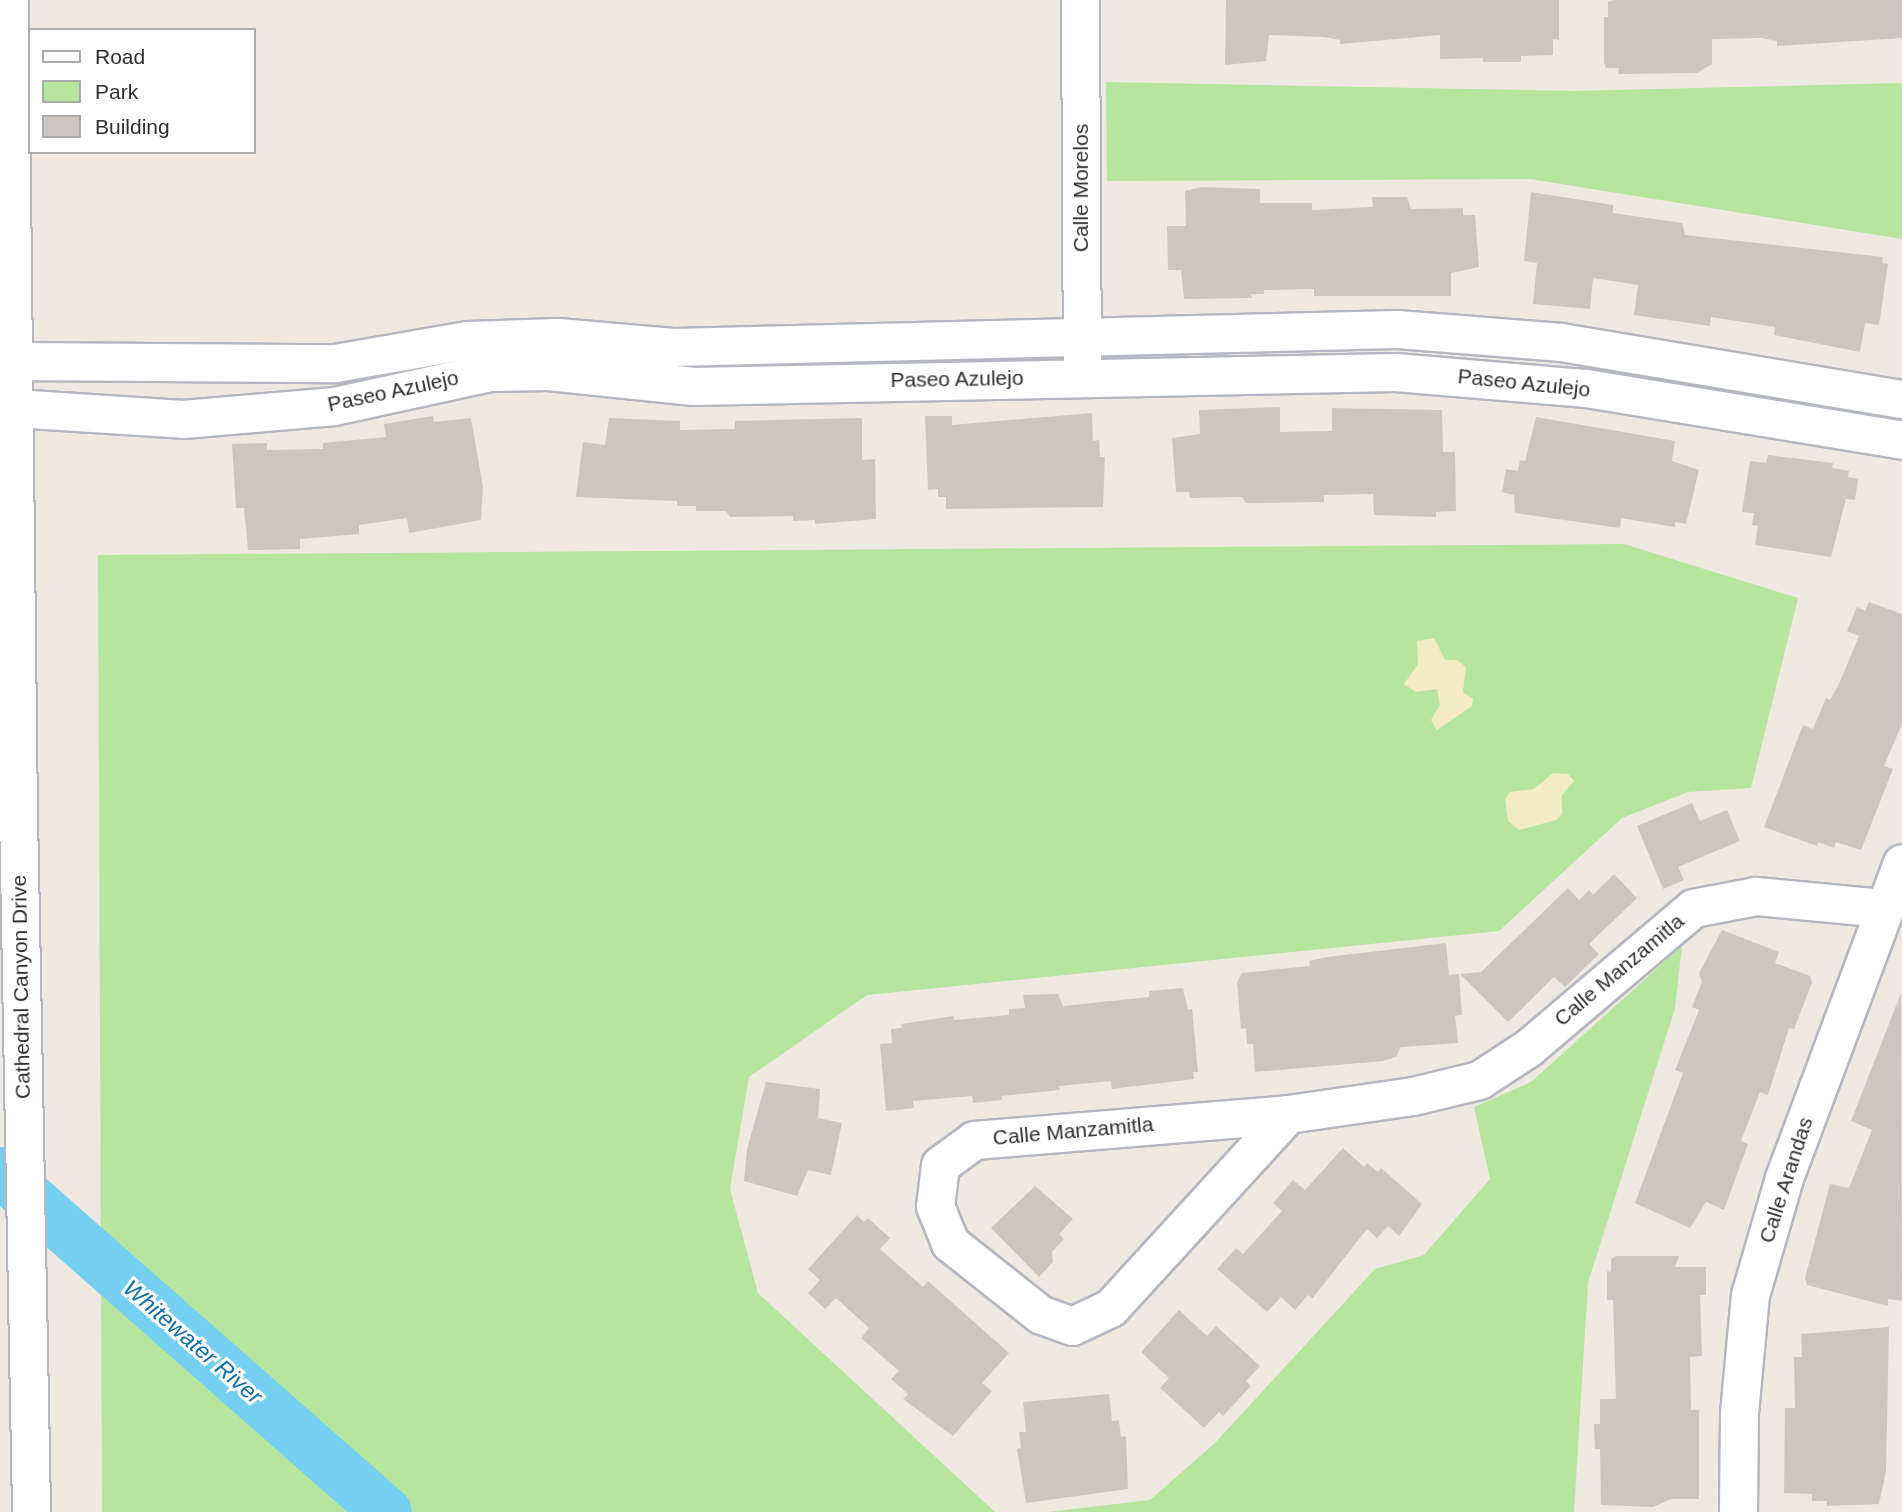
<!DOCTYPE html>
<html>
<head>
<meta charset="utf-8">
<style>
  body { margin:0 }
  #map { position:relative; width:1902px; height:1512px; overflow:hidden; background:#efe9e1; font-family:Helvetica,sans-serif }
  div>[style] { position:absolute }
  .green>* { inset:0; background:#b6e59e }
  .sand>* { inset:0; background:#f3ecc5 }
  .river>* { height:51px; margin:-25.5px; padding:0 25.5px; transform-origin:25.5px; border-radius:25.5px; background:#75cff0 }
  .building>* { inset:0; background:#cbc7bf }
  .roads { filter:drop-shadow(2px 0 #b4b7c1) drop-shadow(-2px 0 #b4b7c1) drop-shadow(0 2px #b4b7c1) drop-shadow(0 -2px #b4b7c1) }
  .minor>* { height:37px; margin:-18.5px; padding:0 18.5px; transform-origin:18.5px; border-radius:18.5px; background:#fff }
  span { translate:-50% -50%; white-space:nowrap; text-align:center; line-height:1.15; -webkit-text-stroke:6px #fff; paint-order:stroke }
  .street-label { font-size:21px; color:#2e2e2e }
  .water-label { font-size:23px; color:#0d6fa3; font-style:italic }
  .legend { position:absolute; left:28px; top:28px; width:228px; height:126px; box-sizing:border-box; background:#fff; border:2px solid #ababab; margin:0; padding:9px 12px; list-style:none; font-size:21px; color:#2e2e2e }
  .legend li { display:flex; align-items:center; gap:14px; height:35px }
  .legend b { width:35px; border:2px solid #ababab }
</style>
</head>
<body>
<div id="map">
  <div class="green">
    <i style="clip-path:polygon(1106px 82px,1573px 91px,1902px 83px,1902px 239px,1530px 179px,1107px 181px)"></i>
    <i style="clip-path:polygon(1624px 544px,1798px 598px,1751px 788px,1688px 792px,1622px 818px,1499px 931px,867px 995px,749px 1077px,730px 1189px,758px 1293px,995px 1512px,102px 1512px,98px 555px)"></i>
    <i style="clip-path:polygon(1682px 946px,1675px 1008px,1588px 1283px,1574px 1512px,1048px 1512px,1150px 1500px,1215px 1443px,1375px 1269px,1424px 1255px,1490px 1179px,1474px 1107px,1531px 1082px)"></i>
  </div>
  <div class="sand">
    <i style="clip-path:polygon(1434px 638px,1445px 660px,1457px 660px,1466px 667px,1463px 692px,1473px 699px,1472px 706px,1437px 730px,1431px 720px,1440px 705px,1437px 689px,1416px 692px,1404px 684px,1418px 664px,1417px 641px)"></i>
    <i style="clip-path:polygon(1553px 773px,1568px 774px,1574px 781px,1562px 795px,1562px 814px,1556px 820px,1519px 830px,1508px 821px,1505px 799px,1510px 792px,1534px 789px)"></i>
  </div>
  <div class="river">
    <i style="left:0;top:1172px;width:514px;rotate:41.37deg"></i>
  </div>
  <div class="building">
    <i style="clip-path:polygon(1226px 0,1559px 0,1559px 40px,1553px 39px,1553px 55px,1521px 56px,1521px 62px,1483px 62px,1483px 58px,1440px 59px,1440px 35px,1340px 44px,1340px 40px,1324px 37px,1269px 35px,1266px 61px,1225px 65px)"></i>
    <i style="clip-path:polygon(1902px 0,1902px 38px,1777px 46px,1777px 41px,1761px 38px,1712px 39px,1712px 64px,1697px 73px,1618px 74px,1619px 68px,1606px 68px,1604px 63px,1604px 17px,1608px 17px,1608px 2px,1614px 0)"></i>
    <i style="clip-path:polygon(1201px 187px,1260px 189px,1260px 203px,1312px 203px,1312px 210px,1373px 207px,1372px 197px,1407px 197px,1411px 209px,1463px 208px,1463px 215px,1475px 215px,1479px 267px,1451px 273px,1451px 296px,1314px 296px,1314px 289px,1264px 290px,1264px 294px,1251px 294px,1252px 298px,1184px 299px,1181px 270px,1168px 270px,1167px 226px,1186px 226px,1185px 191px)"></i>
    <i style="clip-path:polygon(1531px 192px,1613px 205px,1613px 213px,1682px 223px,1685px 235px,1883px 257px,1882px 263px,1888px 264px,1879px 325px,1865px 323px,1860px 352px,1774px 335px,1775px 327px,1711px 317px,1710px 326px,1634px 315px,1638px 285px,1593px 278px,1590px 309px,1533px 304px,1537px 263px,1524px 261px)"></i>
    <i style="clip-path:polygon(1280px 407px,1280px 432px,1332px 431px,1332px 408px,1442px 410px,1443px 452px,1455px 452px,1456px 511px,1436px 512px,1436px 517px,1374px 515px,1373px 494px,1324px 495px,1324px 502px,1246px 503px,1242px 497px,1190px 498px,1189px 492px,1176px 492px,1172px 438px,1200px 434px,1199px 410px)"></i>
    <i style="clip-path:polygon(1092px 413px,1093px 441px,1099px 440px,1100px 457px,1105px 457px,1103px 507px,946px 509px,946px 497px,938px 497px,938px 489px,928px 490px,925px 416px,952px 416px,952px 425px)"></i>
    <i style="clip-path:polygon(433px 416px,434px 422px,471px 418px,483px 487px,481px 520px,409px 533px,407px 518px,359px 525px,359px 534px,300px 539px,300px 549px,248px 550px,244px 508px,236px 508px,232px 444px,267px 443px,267px 450px,323px 449px,323px 443px,386px 437px,384px 424px)"></i>
    <i style="clip-path:polygon(1536px 417px,1675px 441px,1672px 461px,1699px 470px,1686px 524px,1675px 522px,1675px 527px,1621px 518px,1620px 528px,1515px 513px,1514px 495px,1502px 492px,1506px 469px,1518px 471px,1520px 460px,1525px 461px)"></i>
    <i style="clip-path:polygon(609px 418px,680px 421px,680px 430px,735px 429px,735px 421px,862px 418px,862px 460px,875px 459px,876px 519px,815px 524px,815px 520px,793px 521px,793px 516px,730px 517px,726px 511px,696px 511px,696px 506px,677px 506px,677px 501px,576px 497px,583px 442px,605px 445px)"></i>
    <i style="clip-path:polygon(1768px 455px,1833px 463px,1832px 468px,1849px 471px,1848px 477px,1858px 479px,1855px 500px,1846px 499px,1831px 557px,1755px 545px,1758px 526px,1752px 525px,1754px 513px,1742px 512px,1750px 461px,1766px 463px)"></i>
    <i style="clip-path:polygon(1869px 602px,1902px 614px,1902px 724px,1884px 766px,1893px 769px,1861px 850px,1836px 842px,1834px 848px,1818px 842px,1817px 846px,1764px 827px,1803px 725px,1813px 729px,1826px 698px,1830px 700px,1839px 684px,1859px 636px,1847px 631px,1857px 607px,1865px 611px)"></i>
    <i style="clip-path:polygon(1692px 803px,1700px 821px,1727px 810px,1740px 841px,1678px 867px,1684px 880px,1663px 889px,1637px 826px)"></i>
    <i style="clip-path:polygon(1614px 874px,1637px 898px,1589px 944px,1599px 954px,1565px 987px,1554px 977px,1508px 1022px,1460px 974px,1481px 972px,1568px 888px,1579px 900px,1589px 890px,1593px 895px)"></i>
    <i style="clip-path:polygon(1722px 930px,1779px 952px,1775px 963px,1810px 976px,1812px 983px,1794px 1029px,1789px 1028px,1768px 1095px,1760px 1092px,1741px 1141px,1748px 1144px,1724px 1210px,1706px 1202px,1690px 1228px,1635px 1203px,1683px 1073px,1675px 1070px,1699px 1010px,1692px 1007px,1702px 982px,1699px 973px)"></i>
    <i style="clip-path:polygon(1446px 943px,1449px 975px,1459px 974px,1462px 1015px,1455px 1016px,1458px 1043px,1401px 1047px,1396px 1057px,1383px 1061px,1255px 1072px,1253px 1044px,1247px 1044px,1246px 1028px,1241px 1029px,1237px 982px,1242px 973px,1310px 966px,1309px 961px,1327px 957px)"></i>
    <i style="clip-path:polygon(1183px 988px,1188px 1010px,1192px 1009px,1198px 1072px,1193px 1072px,1194px 1079px,1112px 1089px,1111px 1081px,1059px 1086px,1060px 1090px,1002px 1096px,1002px 1100px,973px 1103px,972px 1096px,913px 1101px,914px 1108px,886px 1111px,880px 1044px,892px 1043px,891px 1029px,902px 1028px,901px 1024px,954px 1016px,954px 1020px,1009px 1015px,1009px 1009px,1025px 1008px,1023px 995px,1058px 994px,1063px 1006px,1149px 997px,1149px 991px)"></i>
    <i style="clip-path:polygon(1901px 993px,1902px 1301px,1888px 1299px,1888px 1306px,1807px 1285px,1805px 1278px,1830px 1184px,1849px 1188px,1872px 1130px,1851px 1121px)"></i>
    <i style="clip-path:polygon(766px 1082px,820px 1089px,818px 1118px,842px 1123px,831px 1175px,808px 1170px,797px 1196px,744px 1181px,747px 1149px)"></i>
    <i style="clip-path:polygon(1343px 1148px,1364px 1167px,1367px 1163px,1378px 1172px,1381px 1168px,1422px 1204px,1399px 1236px,1388px 1226px,1377px 1238px,1367px 1229px,1312px 1299px,1308px 1295px,1295px 1310px,1281px 1297px,1267px 1312px,1217px 1269px,1236px 1248px,1243px 1254px,1282px 1211px,1273px 1203px,1293px 1180px,1305px 1190px)"></i>
    <i style="clip-path:polygon(1035px 1186px,1073px 1219px,1059px 1234px,1064px 1239px,1052px 1252px,1053px 1262px,1039px 1277px,991px 1228px)"></i>
    <i style="clip-path:polygon(857px 1215px,864px 1222px,868px 1218px,890px 1238px,880px 1249px,923px 1287px,928px 1281px,1009px 1353px,982px 1383px,992px 1391px,953px 1436px,903px 1399px,908px 1394px,891px 1379px,899px 1371px,861px 1338px,869px 1328px,836px 1298px,825px 1309px,808px 1293px,820px 1280px,808px 1269px)"></i>
    <i style="clip-path:polygon(1616px 1256px,1679px 1256px,1675px 1267px,1706px 1267px,1706px 1295px,1700px 1295px,1702px 1356px,1690px 1357px,1691px 1410px,1699px 1410px,1699px 1499px,1671px 1499px,1653px 1507px,1601px 1505px,1600px 1449px,1595px 1449px,1594px 1424px,1600px 1424px,1600px 1399px,1616px 1399px,1613px 1300px,1607px 1300px,1607px 1271px,1611px 1272px,1611px 1259px)"></i>
    <i style="clip-path:polygon(1179px 1310px,1207px 1336px,1216px 1326px,1260px 1366px,1246px 1381px,1251px 1386px,1223px 1416px,1219px 1412px,1204px 1428px,1160px 1388px,1169px 1378px,1141px 1352px)"></i>
    <i style="clip-path:polygon(1889px 1327px,1886px 1471px,1879px 1504px,1827px 1506px,1827px 1501px,1812px 1501px,1812px 1494px,1784px 1493px,1785px 1408px,1795px 1408px,1794px 1357px,1802px 1357px,1801px 1334px)"></i>
    <i style="clip-path:polygon(1109px 1394px,1112px 1421px,1119px 1420px,1121px 1437px,1126px 1436px,1128px 1489px,1026px 1503px,1017px 1449px,1021px 1448px,1019px 1432px,1026px 1432px,1023px 1402px)"></i>
  </div>
  <div class="roads">
    <div class="minor">
      <i style="left:9px;top:0;width:813px;rotate:89.37deg"></i>
      <i style="left:18px;top:813px;width:699px;rotate:88.93deg"></i>
      <i style="left:1080px;top:0;width:360px;rotate:89.7deg"></i>
      <i style="left:13px;top:361px;width:322px;rotate:0.4deg"></i>
      <i style="left:335px;top:363px;width:134px;rotate:-9.9deg"></i>
      <i style="left:467px;top:340px;width:91px;rotate:-1.9deg"></i>
      <i style="left:558px;top:337px;width:115px;rotate:5deg"></i>
      <i style="left:673px;top:347px;width:724px;rotate:-1.42deg"></i>
      <i style="left:1397px;top:329px;width:165px;rotate:4.5deg"></i>
      <i style="left:1561px;top:342px;width:346px;rotate:9.5deg"></i>
      <i style="left:14px;top:408px;width:169px;rotate:3.7deg"></i>
      <i style="left:183px;top:419px;width:152px;rotate:-4.9deg"></i>
      <i style="left:334px;top:406px;width:160px;rotate:-12.3deg"></i>
      <i style="left:490px;top:372px;width:58px;rotate:-1deg"></i>
      <i style="left:548px;top:371px;width:146px;rotate:5.9deg"></i>
      <i style="left:693px;top:386px;width:702px;rotate:-1.14deg"></i>
      <i style="left:1395px;top:372px;width:192px;rotate:4.8deg"></i>
      <i style="left:1586px;top:388px;width:320px;rotate:9.3deg"></i>
      <i style="left:1288px;top:1114px;width:263px;rotate:132.5deg"></i>
      <i style="left:1110px;top:1308px;width:42px;rotate:154.7deg"></i>
      <i style="left:1072px;top:1326px;width:33px;rotate:-160deg"></i>
      <i style="left:1041px;top:1315px;width:116px;rotate:-141.6deg"></i>
      <i style="left:950px;top:1243px;width:40px;rotate:-112deg"></i>
      <i style="left:935px;top:1206px;width:41px;rotate:-83deg"></i>
      <i style="left:940px;top:1165px;width:42px;rotate:-36.3deg"></i>
      <i style="left:974px;top:1140px;width:315px;rotate:-4.7deg"></i>
      <i style="left:1288px;top:1114px;width:126px;rotate:-8.2deg"></i>
      <i style="left:1413px;top:1096px;width:68px;rotate:-13.6deg"></i>
      <i style="left:1479px;top:1080px;width:59px;rotate:-33.1deg"></i>
      <i style="left:1528px;top:1048px;width:216px;rotate:-40.3deg"></i>
      <i style="left:1693px;top:908px;width:64px;rotate:-10.8deg"></i>
      <i style="left:1756px;top:896px;width:129px;rotate:5.4deg"></i>
      <i style="left:1738px;top:1512px;width:99px;rotate:-89.4deg"></i>
      <i style="left:1739px;top:1413px;width:119px;rotate:-84.7deg"></i>
      <i style="left:1750px;top:1295px;width:122px;rotate:-73.8deg"></i>
      <i style="left:1784px;top:1178px;width:336px;rotate:-69.5deg"></i>
    </div>
  </div>
  <div class="street-label">
    <span style="left:1081px;top:188px;rotate:-90deg">Calle Morelos</span>
    <span style="left:957px;top:379px;rotate:-1deg">Paseo Azulejo</span>
    <span style="left:1524px;top:383px;rotate:6deg">Paseo Azulejo</span>
    <span style="left:393px;top:391px;rotate:-12deg">Paseo Azulejo</span>
    <span style="left:1619px;top:970px;rotate:-40deg">Calle Manzamitla</span>
    <span style="left:21px;top:987px;rotate:-91deg">Cathedral Canyon Drive</span>
    <span style="left:1073px;top:1131px;rotate:-5deg">Calle Manzamitla</span>
    <span style="left:1786px;top:1180px;rotate:-72deg">Calle Arandas</span>
  </div>
  <div class="water-label">
    <span style="left:193px;top:1342px;rotate:41deg">Whitewater River</span>
  </div>
  <ul class="legend">
  <li><b style="height:9px;background:#fff"></b>Road</li>
  <li><b style="height:19px;background:#b6e59e"></b>Park</li>
  <li><b style="height:19px;background:#cbc7bf"></b>Building</li>
  </ul>
</div>
</body>
</html>
